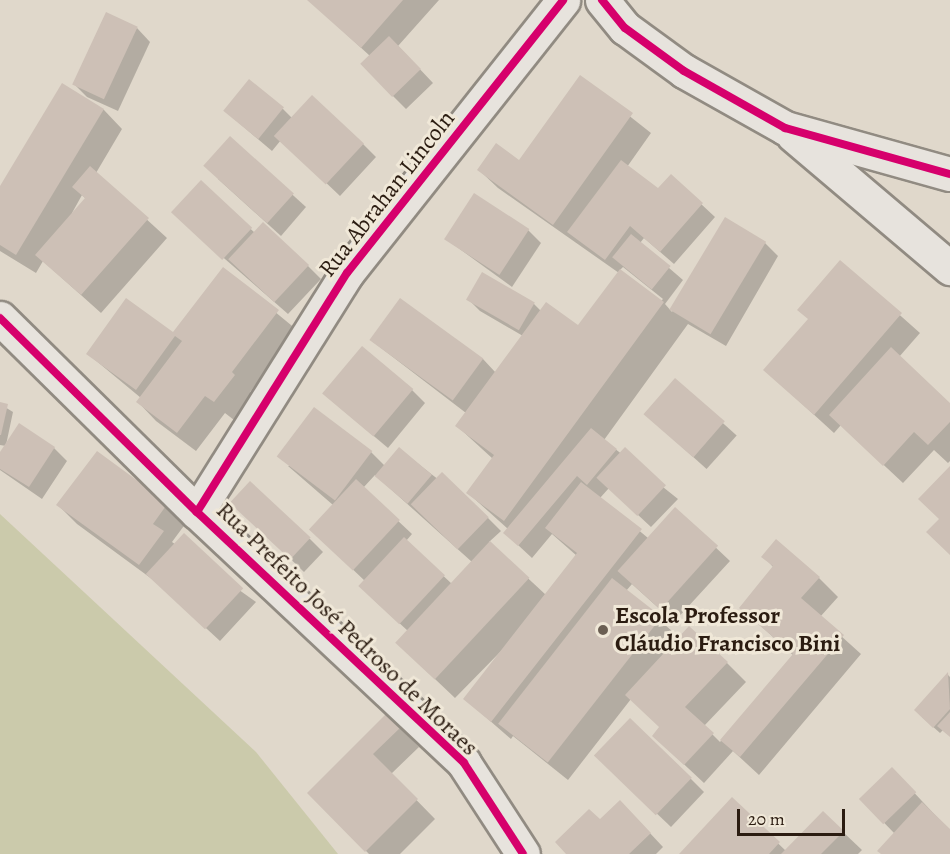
<!DOCTYPE html>
<html>
<head>
<meta charset="utf-8">
<style>
  body { margin:0 }
  #map { position:relative; width:950px; height:854px; overflow:hidden; background:#e0d8cb; font-family:Alegreya,serif }
  div>[style] { position:absolute }
  .green>* { inset:0; background:#cbcaab }
  .shadow>* { inset:0; background:#0003; transform-origin:0 0 }
  .building>* { inset:0; background:#cdc0b6; transform-origin:0 0 }
  .roads { filter:drop-shadow(2px 0 #918b82) drop-shadow(-2px 0 #918b82) drop-shadow(0 2px #918b82) drop-shadow(0 -2px #918b82) }
  .minor>* { height:33px; margin:-16.5px; padding:0 16.5px; transform-origin:16.5px; border-radius:16.5px; background:#e7e3dd }
  .tertiary>* { height:33px; margin:-16.5px; padding:0 16.5px; transform-origin:16.5px; border-radius:16.5px; background:#e7e3dd }
  .cycleway>* { height:8px; margin:-4px; padding:0 4px; transform-origin:4px; border-radius:4px; background:#d6006c }
  .dots>* { width:16px; height:16px; translate:-50% -50%; box-sizing:border-box; border:3px solid #f0e8d8; border-radius:50% }
  span { translate:-50% -50%; white-space:nowrap; text-align:center; line-height:1.15; -webkit-text-stroke:6px #f0e8d8; paint-order:stroke }
  .street-label { font-size:24px; color:#2b1c11 }
  .poi-label { font-size:24px; color:#2b1c11; font-weight:700 }
  .left { translate:0 -50%; text-align:left }
  .scale { position:absolute; left:737px; top:809px; width:108px; height:27px; box-sizing:border-box; border:3px solid #2b1c11; border-top:0; padding-left:8px; font-size:18px; line-height:21px; white-space:nowrap; color:#2b1c11; -webkit-text-stroke:4px #f0e8d8; paint-order:stroke }
</style>
</head>
<body>
<div id="map">
  <div class="green">
    <i style="clip-path:polygon(0 514px,256px 752px,338px 854px,0 854px)"></i>
  </div>
  <div class="shadow">
    <i style="clip-path:polygon(309px 0,439px 0,398px 46px,433px 83px,406px 109px,393px 96px,370px 56px)"></i>
    <i style="clip-path:polygon(137px 28px,150px 42px,118px 111px,87px 97px,74px 84px)"></i>
    <i style="clip-path:polygon(evenodd,580px 77px,651px 133px,627px 167px,658px 190px,671px 176px,715px 217px,674px 264px,644px 238px,640px 243px,683px 280px,665px 304px,672px 312px,725px 219px,765px 243px,778px 256px,726px 346px,688px 324px,604px 440px,678px 499px,651px 527px,609px 488px,600px 498px,648px 538px,675px 509px,730px 561px,674px 622px,632px 584px,626px 591px,680px 638px,727px 663px,746px 682px,704px 726px,720px 742px,793px 655px,741px 608px,774px 568px,763px 556px,819px 578px,838px 597px,820px 617px,861px 654px,759px 775px,733px 751px,704px 783px,673px 754px,661px 728px,631px 699px,568px 780px,513px 736px,511px 739px,465px 699px,506px 646px,455px 698px,397px 643px,408px 631px,374px 600px,366px 582px,324px 542px,333px 505px,288px 466px,371px 452px,385px 466px,399px 449px,488px 518px,501px 531px,489px 542px,546px 595px,577px 556px,552px 534px,532px 558px,505px 533px,508px 529px,468px 493px,493px 459px,457px 426px,466px 413px,372px 341px,483px 359px,496px 373px,523px 336px,480px 311px,467px 298px,534px 304px,541px 311px,579px 327px,619px 273px,498px 188px,479px 170px,519px 162px,580px 77px,623px 267px,663px 299px,661px 301px,619px 271px,623px 267px,580px 77px,375px 475px,472px 562px,452px 584px,406px 541px,412px 534px,363px 488px,375px 475px)"></i>
    <i style="clip-path:polygon(evenodd,63px 85px,104px 110px,122px 129px,96px 173px,167px 238px,101px 313px,43px 261px,36px 273px,0 251px,0 189px,63px 85px,82px 195px,86px 199px,73px 214px,72px 213px,82px 195px)"></i>
    <i style="clip-path:polygon(283px 109px,293px 119px,363px 144px,376px 157px,340px 196px,281px 140px,272px 151px,225px 111px)"></i>
    <i style="clip-path:polygon(230px 138px,306px 207px,281px 236px,218px 179px)"></i>
    <i style="clip-path:polygon(201px 183px,255px 233px,308px 266px,321px 279px,288px 314px,186px 225px)"></i>
    <i style="clip-path:polygon(528px 230px,541px 243px,512px 287px,446px 239px)"></i>
    <i style="clip-path:polygon(840px 262px,920px 333px,899px 357px,950px 405px,950px 461px,948px 463px,934px 450px,903px 483px,841px 425px,834px 433px,765px 370px,809px 320px)"></i>
    <i style="clip-path:polygon(223px 269px,297px 330px,250px 392px,253px 395px,234px 420px,225px 413px,196px 451px,156px 421px,138px 402px,141px 398px,88px 354px,173px 334px)"></i>
    <i style="left:675px;top:380px;width:83px;height:45px;rotate:42deg"></i>
    <i style="clip-path:polygon(412px 390px,425px 403px,388px 448px,324px 394px)"></i>
    <i style="clip-path:polygon(0 404px,13px 412px,6px 445px,54px 448px,67px 461px,42px 499px,0 470px,0 455px,6px 446px,0 445px)"></i>
    <i style="clip-path:polygon(167px 504px,186px 523px,172px 542px,256px 602px,220px 641px,156px 582px,77px 524px,58px 505px)"></i>
    <i style="clip-path:polygon(245px 515px,310px 539px,323px 552px,304px 572px)"></i>
    <i style="clip-path:polygon(948px 675px,950px 677px,950px 736px,943px 730px,940px 733px,922px 717px)"></i>
    <i style="clip-path:polygon(387px 715px,419px 747px,391px 774px,435px 819px,400px 854px,369px 854px,309px 793px)"></i>
    <i style="clip-path:polygon(610px 769px,691px 779px,704px 792px,671px 827px)"></i>
    <i style="clip-path:polygon(892px 769px,950px 831px,950px 854px,882px 854px,895px 834px,861px 799px)"></i>
    <i style="clip-path:polygon(732px 799px,786px 851px,823px 813px,862px 850px,858px 854px,681px 854px)"></i>
    <i style="clip-path:polygon(633px 815px,663px 847px,656px 854px,569px 854px,600px 821px)"></i>
  </div>
  <div class="building">
    <i style="clip-path:polygon(307px 0,403px 0,361px 48px)"></i>
    <i style="left:106px;top:12px;width:35px;height:80px;rotate:25deg"></i>
    <i style="left:389px;top:36px;width:46px;height:40px;rotate:46deg"></i>
    <i style="clip-path:polygon(580px 75px,633px 113px,553px 225px,477px 170px,496px 143px,519px 160px)"></i>
    <i style="left:249px;top:79px;width:45px;height:41px;rotate:39deg"></i>
    <i style="clip-path:polygon(62px 83px,104px 109px,16px 255px,0 245px,0 186px)"></i>
    <i style="left:312px;top:95px;width:71px;height:56px;rotate:43deg"></i>
    <i style="left:230px;top:136px;width:86px;height:40px;rotate:42deg"></i>
    <i style="clip-path:polygon(621px 160px,658px 188px,671px 174px,703px 203px,660px 252px,630px 226px,605px 260px,567px 232px)"></i>
    <i style="clip-path:polygon(90px 166px,149px 218px,81px 295px,35px 255px,85px 198px,72px 187px)"></i>
    <i style="left:201px;top:180px;width:70px;height:44px;rotate:43deg"></i>
    <i style="left:474px;top:193px;width:66px;height:55px;rotate:33deg"></i>
    <i style="left:725px;top:217px;width:48px;height:108px;rotate:31deg"></i>
    <i style="left:263px;top:222px;width:63px;height:51px;rotate:43deg"></i>
    <i style="left:631px;top:234px;width:51px;height:30px;rotate:39deg"></i>
    <i style="clip-path:polygon(840px 260px,902px 313px,814px 415px,763px 370px,808px 319px,797px 310px)"></i>
    <i style="clip-path:polygon(223px 267px,279px 310px,232px 372px,235px 375px,214px 402px,205px 396px,177px 433px,136px 402px,182px 341px,175px 336px,136px 390px,86px 354px,126px 298px,173px 332px)"></i>
    <i style="clip-path:polygon(620px 269px,664px 302px,504px 521px,466px 493px,494px 455px,455px 426px,546px 302px,578px 325px)"></i>
    <i style="left:482px;top:272px;width:61px;height:32px;rotate:30deg"></i>
    <i style="left:400px;top:298px;width:103px;height:52px;rotate:36deg"></i>
    <i style="left:362px;top:346px;width:67px;height:62px;rotate:40deg"></i>
    <i style="clip-path:polygon(891px 347px,950px 403px,950px 422px,928px 445px,914px 432px,883px 466px,829px 415px)"></i>
    <i style="left:675px;top:378px;width:66px;height:48px;rotate:41deg"></i>
    <i style="clip-path:polygon(0 402px,8px 404px,1px 435px,0 435px)"></i>
    <i style="left:314px;top:407px;width:73px;height:62px;rotate:37deg"></i>
    <i style="clip-path:polygon(19px 423px,55px 447px,29px 487px,0 469px,0 452px)"></i>
    <i style="clip-path:polygon(591px 428px,617px 449px,587px 485px,577px 476px,518px 546px,503px 533px)"></i>
    <i style="left:399px;top:447px;width:43px;height:38px;rotate:40deg"></i>
    <i style="left:625px;top:447px;width:56px;height:42px;rotate:43deg"></i>
    <i style="clip-path:polygon(97px 451px,168px 503px,153px 524px,164px 531px,139px 565px,56px 505px)"></i>
    <i style="clip-path:polygon(950px 466px,950px 555px,926px 532px,939px 519px,918px 499px)"></i>
    <i style="left:442px;top:472px;width:65px;height:45px;rotate:44deg"></i>
    <i style="left:356px;top:479px;width:60px;height:69px;rotate:43deg"></i>
    <i style="left:250px;top:481px;width:83px;height:30px;rotate:43deg"></i>
    <i style="clip-path:polygon(581px 482px,642px 529px,491px 722px,463px 699px,577px 553px,545px 528px)"></i>
    <i style="left:675px;top:507px;width:58px;height:86px;rotate:42deg"></i>
    <i style="left:184px;top:533px;width:81px;height:56px;rotate:43deg"></i>
    <i style="left:404px;top:537px;width:56px;height:67px;rotate:43deg"></i>
    <i style="clip-path:polygon(776px 539px,820px 577px,801px 598px,844px 635px,740px 757px,720px 740px,793px 654px,739px 608px,773px 566px,761px 557px)"></i>
    <i style="left:490px;top:541px;width:54px;height:139px;rotate:43deg"></i>
    <i style="left:612px;top:578px;width:63px;height:185px;rotate:38deg"></i>
    <i style="clip-path:polygon(689px 626px,728px 662px,685px 707px,714px 733px,684px 765px,652px 736px,659px 727px,625px 695px)"></i>
    <i style="clip-path:polygon(948px 672px,950px 709px,933px 728px,914px 710px)"></i>
    <i style="clip-path:polygon(950px 712px,950px 737px,937px 726px)"></i>
    <i style="clip-path:polygon(387px 713px,401px 727px,373px 754px,418px 799px,365px 852px,307px 793px)"></i>
    <i style="left:630px;top:718px;width:86px;height:52px;rotate:44deg"></i>
    <i style="left:892px;top:767px;width:35px;height:46px;rotate:46deg"></i>
    <i style="clip-path:polygon(732px 797px,780px 842px,769px 854px,679px 854px)"></i>
    <i style="clip-path:polygon(620px 800px,651px 833px,629px 854px,566px 854px,555px 842px,589px 809px,600px 819px)"></i>
    <i style="clip-path:polygon(922px 802px,950px 829px,950px 854px,881px 854px,877px 851px)"></i>
    <i style="clip-path:polygon(823px 811px,844px 831px,821px 854px,781px 854px)"></i>
  </div>
  <div class="roads">
    <div class="minor">
      <i style="left:0;top:318px;width:276px;rotate:44.6deg"></i>
      <i style="left:197px;top:512px;width:366px;rotate:43.2deg"></i>
      <i style="left:464px;top:763px;width:108px;rotate:57deg"></i>
      <i style="left:197px;top:512px;width:282px;rotate:-57.9deg"></i>
      <i style="left:347px;top:273px;width:348px;rotate:-51.6deg"></i>
    </div>
    <div class="tertiary">
      <i style="left:602px;top:0;width:36px;rotate:51deg"></i>
      <i style="left:625px;top:28px;width:73px;rotate:36.1deg"></i>
      <i style="left:684px;top:71px;width:116px;rotate:29.4deg"></i>
      <i style="left:785px;top:128px;width:171px;rotate:15.6deg"></i>
      <i style="left:793px;top:135px;width:206px;rotate:40.3deg"></i>
    </div>
  </div>
  <div class="cycleway">
    <i style="left:602px;top:0;width:36px;rotate:51deg"></i>
    <i style="left:625px;top:28px;width:73px;rotate:36.1deg"></i>
    <i style="left:684px;top:71px;width:116px;rotate:29.4deg"></i>
    <i style="left:785px;top:128px;width:171px;rotate:15.6deg"></i>
    <i style="left:0;top:318px;width:276px;rotate:44.6deg"></i>
    <i style="left:197px;top:512px;width:366px;rotate:43.2deg"></i>
    <i style="left:464px;top:763px;width:108px;rotate:57deg"></i>
    <i style="left:197px;top:512px;width:282px;rotate:-57.9deg"></i>
    <i style="left:347px;top:273px;width:348px;rotate:-51.6deg"></i>
  </div>
  <div class="dots">
    <i style="left:603px;top:630px;background:#6a5e52"></i>
  </div>
  <div class="street-label">
    <span style="left:387px;top:194px;rotate:-52deg">Rua Abrahan Lincoln</span>
    <span style="left:347px;top:629px;rotate:44deg">Rua Prefeito José Pedroso de Moraes</span>
  </div>
  <div class="poi-label">
    <span class="left" style="left:615px;top:630px">Escola Professor<br>Cláudio Francisco Bini</span>
  </div>
  <div class="scale">20 m</div>
</div>
</body>
</html>
